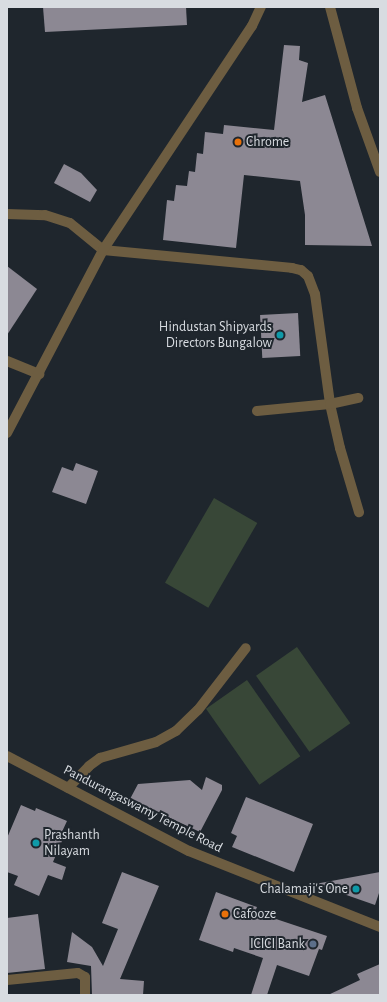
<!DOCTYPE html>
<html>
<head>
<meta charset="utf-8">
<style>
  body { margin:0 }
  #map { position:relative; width:387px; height:1002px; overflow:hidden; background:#1f262d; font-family:"Alegreya Sans",sans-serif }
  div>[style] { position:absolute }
  .green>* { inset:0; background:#384737; transform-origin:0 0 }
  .building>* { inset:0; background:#8c8893; transform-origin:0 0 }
  .service>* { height:10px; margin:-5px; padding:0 5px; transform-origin:5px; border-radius:5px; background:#6d5d41 }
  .minor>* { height:10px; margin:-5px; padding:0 5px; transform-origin:5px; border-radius:5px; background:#6d5d41 }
  .tertiary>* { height:10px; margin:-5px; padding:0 5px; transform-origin:5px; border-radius:5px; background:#6d5d41 }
  .dots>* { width:11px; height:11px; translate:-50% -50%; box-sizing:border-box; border:2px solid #1f262d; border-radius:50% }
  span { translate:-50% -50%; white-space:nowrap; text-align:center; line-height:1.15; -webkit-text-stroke:4px #1f262d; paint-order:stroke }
  .poi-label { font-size:14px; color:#d8dce1 }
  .left { translate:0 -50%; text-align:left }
  .right { translate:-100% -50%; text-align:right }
  .street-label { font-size:14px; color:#d8dce1 }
  .frame { position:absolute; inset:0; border:8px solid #d8dce1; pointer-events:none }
</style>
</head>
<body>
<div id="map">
  <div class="green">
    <i style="left:214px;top:498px;width:50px;height:98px;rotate:30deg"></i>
    <i style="left:297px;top:647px;width:93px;height:50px;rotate:55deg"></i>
    <i style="left:247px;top:680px;width:93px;height:50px;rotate:55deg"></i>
  </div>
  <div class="building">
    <i style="clip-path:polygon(43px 7px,186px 7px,187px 25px,45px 32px)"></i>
    <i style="clip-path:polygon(284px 45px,300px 46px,299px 60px,308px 63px,302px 102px,325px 95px,372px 246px,305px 245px,305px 215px,300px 181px,244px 175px,236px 248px,163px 240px,167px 200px,174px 201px,176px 185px,187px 186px,189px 171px,195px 172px,197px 153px,203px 154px,205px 132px,223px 134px,224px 125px,274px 130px)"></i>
    <i style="clip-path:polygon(64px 164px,81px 173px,97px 190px,90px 202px,54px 183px)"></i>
    <i style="clip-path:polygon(7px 266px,37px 289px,7px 335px)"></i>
    <i style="left:298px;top:313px;width:43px;height:38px;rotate:87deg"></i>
    <i style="clip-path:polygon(76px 463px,98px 471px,86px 504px,52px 492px,62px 467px,73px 471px)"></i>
    <i style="clip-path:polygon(206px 777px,222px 785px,222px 790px,200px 832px,130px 799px,138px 784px,190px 780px,202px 790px)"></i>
    <i style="clip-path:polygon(246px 797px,313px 824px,294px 872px,232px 847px,237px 836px,231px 833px)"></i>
    <i style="clip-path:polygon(21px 805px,35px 811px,36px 808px,67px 821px,61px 834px,64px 836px,53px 862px,66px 867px,62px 880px,48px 875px,39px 896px,14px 885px,18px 876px,7px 872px,7px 838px)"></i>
    <i style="clip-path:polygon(122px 872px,159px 886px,120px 979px,144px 981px,143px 995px,92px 995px,91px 966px,67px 962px,72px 932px,92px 947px,103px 966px,118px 929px,102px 923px)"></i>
    <i style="clip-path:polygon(380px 872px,380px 890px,375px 905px,315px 884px)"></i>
    <i style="clip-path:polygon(216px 892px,257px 907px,255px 912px,327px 936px,322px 950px,319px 949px,309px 976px,277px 965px,267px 995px,251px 995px,263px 958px,234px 948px,233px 952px,199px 940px)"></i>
    <i style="clip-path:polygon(38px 914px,45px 969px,7px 973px,7px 918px)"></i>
    <i style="clip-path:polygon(380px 964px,380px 995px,328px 995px,360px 980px,357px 974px)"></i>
  </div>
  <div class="service">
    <i style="left:330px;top:7px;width:105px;rotate:75deg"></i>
    <i style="left:357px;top:108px;width:68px;rotate:70.2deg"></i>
    <i style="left:7px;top:214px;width:38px;rotate:2deg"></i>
    <i style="left:45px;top:215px;width:26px;rotate:18deg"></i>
    <i style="left:70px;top:223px;width:43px;rotate:39.3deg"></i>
    <i style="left:103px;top:250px;width:190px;rotate:5.4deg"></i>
    <i style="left:292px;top:268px;width:9px;rotate:13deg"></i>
    <i style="left:301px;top:270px;width:9px;rotate:41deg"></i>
    <i style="left:308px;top:276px;width:19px;rotate:69deg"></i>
    <i style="left:315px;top:294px;width:111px;rotate:82.2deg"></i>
    <i style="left:330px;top:404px;width:45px;rotate:77.2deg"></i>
    <i style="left:340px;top:448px;width:67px;rotate:73.5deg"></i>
    <i style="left:7px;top:361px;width:35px;rotate:22deg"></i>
    <i style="left:257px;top:411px;width:73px;rotate:-5.5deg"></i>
    <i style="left:330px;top:404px;width:29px;rotate:-12deg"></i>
    <i style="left:68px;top:788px;width:30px;rotate:-46deg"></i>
    <i style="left:89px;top:766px;width:14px;rotate:-36deg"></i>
    <i style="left:100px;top:758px;width:58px;rotate:-15.9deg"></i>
    <i style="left:156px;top:742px;width:23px;rotate:-29deg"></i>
    <i style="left:176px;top:731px;width:30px;rotate:-44deg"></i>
    <i style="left:198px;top:710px;width:78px;rotate:-52.3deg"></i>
    <i style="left:7px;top:980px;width:71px;rotate:-5.6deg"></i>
    <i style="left:78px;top:973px;width:8px;rotate:30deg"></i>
    <i style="left:85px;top:977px;width:18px;rotate:90deg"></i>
  </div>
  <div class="minor">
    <i style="left:7px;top:756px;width:205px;rotate:27.6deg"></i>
    <i style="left:189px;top:851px;width:206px;rotate:21.7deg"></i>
  </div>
  <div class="tertiary">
    <i style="left:7px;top:433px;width:207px;rotate:-62.3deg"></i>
    <i style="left:103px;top:250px;width:269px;rotate:-56.4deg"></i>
    <i style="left:252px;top:26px;width:21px;rotate:-65deg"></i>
  </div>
  <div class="dots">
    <i style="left:238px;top:142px;background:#e8710a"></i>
    <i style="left:280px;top:335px;background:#0f9aa8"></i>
    <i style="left:36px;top:843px;background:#0f9aa8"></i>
    <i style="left:356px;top:889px;background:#0f9aa8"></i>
    <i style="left:225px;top:914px;background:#e8710a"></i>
    <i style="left:313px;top:944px;background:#5c6f8a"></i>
  </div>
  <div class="poi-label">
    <span class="left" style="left:246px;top:142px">Chrome</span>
    <span class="right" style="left:272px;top:335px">Hindustan Shipyards<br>Directors Bungalow</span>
    <span class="left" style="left:44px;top:843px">Prashanth<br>Nilayam</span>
    <span class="right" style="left:348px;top:889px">Chalamaji's One</span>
    <span class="left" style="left:233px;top:914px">Cafooze</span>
    <span class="right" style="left:305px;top:944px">ICICI Bank</span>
  </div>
  <div class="street-label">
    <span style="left:143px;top:809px;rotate:27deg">Pandurangaswamy Temple Road</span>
  </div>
  <div class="frame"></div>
</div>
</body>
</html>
